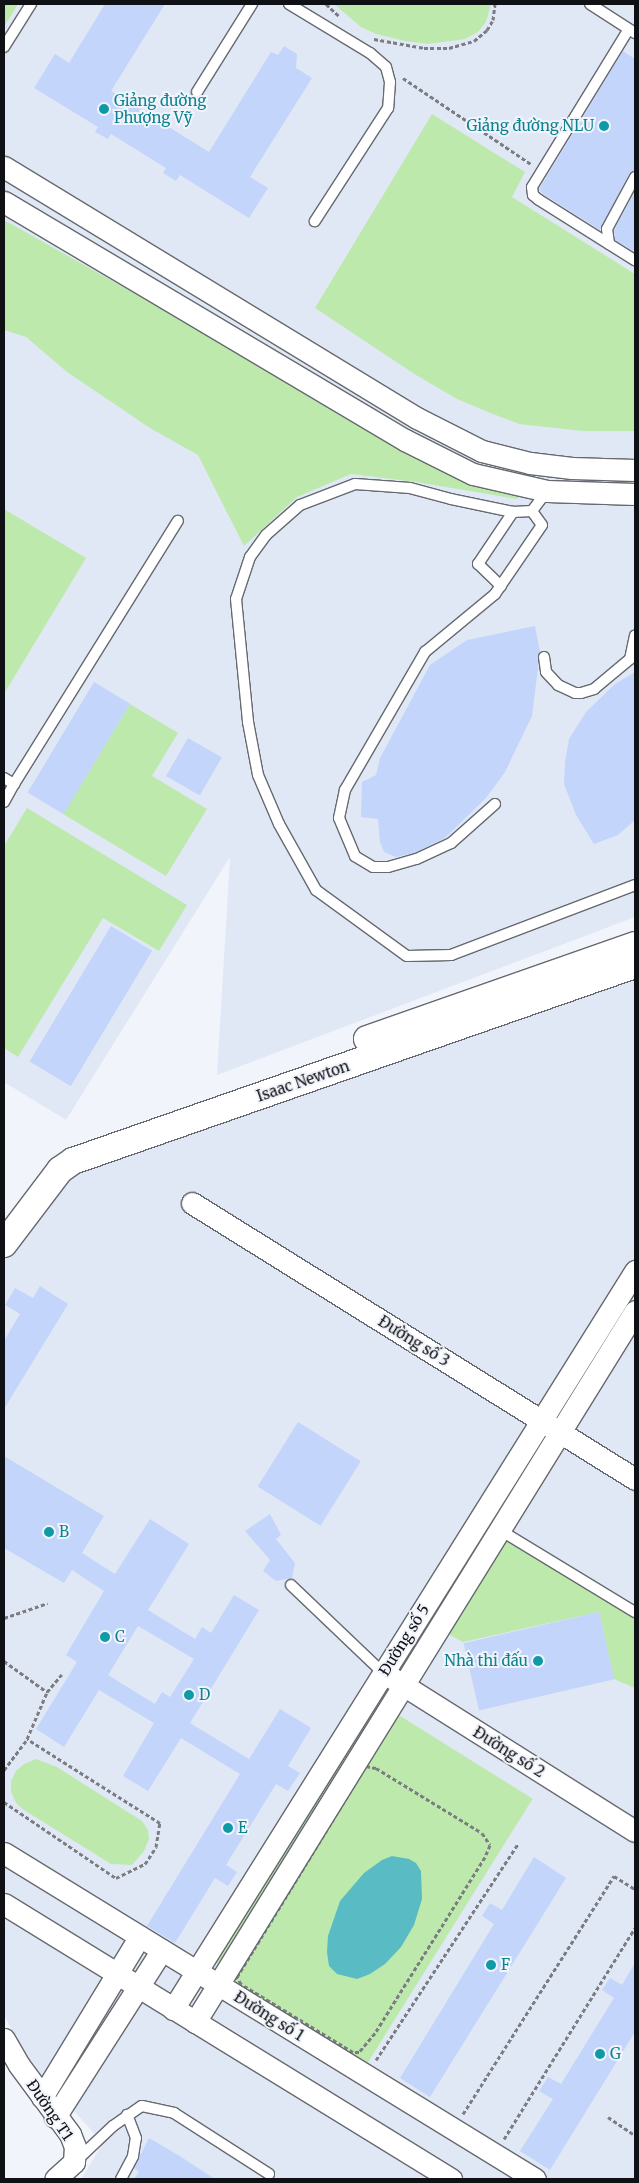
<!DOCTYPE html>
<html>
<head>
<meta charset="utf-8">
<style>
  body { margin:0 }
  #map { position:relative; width:639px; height:2183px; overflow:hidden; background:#f1f4fb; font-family:Merriweather,serif }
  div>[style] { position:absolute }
  .built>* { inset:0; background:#e1e8f5 }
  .green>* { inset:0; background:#bde9ad; transform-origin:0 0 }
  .water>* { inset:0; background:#59bbc4 }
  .building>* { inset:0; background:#c3d5fa; transform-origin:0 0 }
  .path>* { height:3px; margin-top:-1.5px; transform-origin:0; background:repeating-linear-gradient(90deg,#7b7d82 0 4px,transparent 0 6.5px) }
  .roads { filter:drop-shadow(1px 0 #66696f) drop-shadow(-1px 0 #66696f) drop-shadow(0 1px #66696f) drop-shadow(0 -1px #66696f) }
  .service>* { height:10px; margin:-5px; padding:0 5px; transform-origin:5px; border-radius:5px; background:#fff }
  .minor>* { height:21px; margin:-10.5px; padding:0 10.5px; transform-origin:10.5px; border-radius:10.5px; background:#fff }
  .tertiary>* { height:26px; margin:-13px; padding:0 13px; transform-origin:13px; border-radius:13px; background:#fff }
  .dots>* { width:14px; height:14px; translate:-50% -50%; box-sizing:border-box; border:2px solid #f1f4fb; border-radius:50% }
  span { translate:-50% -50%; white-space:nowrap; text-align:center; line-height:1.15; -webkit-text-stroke:4px #f1f4fb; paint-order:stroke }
  .culture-label { font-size:15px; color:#0d838f }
  .left { translate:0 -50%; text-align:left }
  .right { translate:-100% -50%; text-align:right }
  .street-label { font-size:15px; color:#101114 }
  .frame { position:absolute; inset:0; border:5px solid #101114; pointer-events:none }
</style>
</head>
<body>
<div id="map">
  <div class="built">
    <i style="clip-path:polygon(4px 4px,635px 4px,635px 917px,217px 1075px,230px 857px,66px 1120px,4px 1082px)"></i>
    <i style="clip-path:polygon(635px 971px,635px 2179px,81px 2179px,103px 2143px,27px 2059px,4px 2015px,4px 1253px,63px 1174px)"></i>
  </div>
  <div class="green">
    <i style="clip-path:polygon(4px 4px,18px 4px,4px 27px)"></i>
    <i style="clip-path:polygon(334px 4px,491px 4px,486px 22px,478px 32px,465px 39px,428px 44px,405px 41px,376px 34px,361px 27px)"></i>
    <i style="clip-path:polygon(432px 114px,525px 172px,512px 197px,635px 274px,635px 431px,583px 431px,519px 424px,493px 414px,457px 399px,416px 375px,315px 308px)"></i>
    <i style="clip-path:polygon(4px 220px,468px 481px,522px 494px,517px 499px,416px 482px,351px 474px,297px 497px,244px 546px,198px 455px,150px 428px,67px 372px,26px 337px,4px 330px)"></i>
    <i style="clip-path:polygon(4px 509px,86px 558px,4px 694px)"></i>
    <i style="clip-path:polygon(130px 704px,178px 733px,152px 776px,207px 809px,166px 876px,63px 814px)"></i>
    <i style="clip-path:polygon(27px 808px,187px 905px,159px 951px,103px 918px,18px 1057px,4px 1048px,4px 846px)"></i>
    <i style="clip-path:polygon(507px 1538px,635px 1617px,635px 1688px,614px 1679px,599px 1612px,463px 1642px,446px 1633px)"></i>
    <i style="clip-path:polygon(377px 1707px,380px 1709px,219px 1966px,216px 1961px,373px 1709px)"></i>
    <i style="left:397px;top:1714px;width:160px;height:322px;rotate:32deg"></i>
    <i style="clip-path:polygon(36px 1759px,57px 1767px,142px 1821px,148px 1830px,149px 1839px,144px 1851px,132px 1865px,111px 1864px,24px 1810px,16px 1803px,11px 1792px,11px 1781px,16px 1771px,24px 1764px)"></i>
  </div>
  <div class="water">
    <i style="clip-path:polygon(392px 1856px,409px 1859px,416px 1863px,421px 1871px,422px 1899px,414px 1925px,401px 1947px,385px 1964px,370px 1974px,357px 1979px,337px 1974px,329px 1966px,327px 1952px,328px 1936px,340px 1901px,364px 1873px,382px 1860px)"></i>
  </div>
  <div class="building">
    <i style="clip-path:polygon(105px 4px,165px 4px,111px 91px,209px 152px,271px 52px,278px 55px,284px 46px,297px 54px,296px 68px,312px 78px,250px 177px,268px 188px,249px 218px,180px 175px,176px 181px,163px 173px,166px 168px,111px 134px,108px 139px,95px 132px,98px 127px,34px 88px,55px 54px,69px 63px)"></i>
    <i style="clip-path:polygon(623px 51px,635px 59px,635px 170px,629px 174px,600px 230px,543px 194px,539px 189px)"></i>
    <i style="clip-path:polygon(635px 191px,635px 252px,615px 240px,614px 230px)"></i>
    <i style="clip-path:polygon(535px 626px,540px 652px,532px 716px,505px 772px,486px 798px,445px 838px,414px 853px,396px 857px,384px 852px,380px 842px,378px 819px,361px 817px,362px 782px,376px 775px,380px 758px,430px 665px,467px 640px)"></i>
    <i style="clip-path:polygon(635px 672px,635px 820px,618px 835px,594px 844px,576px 815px,564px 784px,565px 762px,569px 739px,586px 712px,615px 684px)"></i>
    <i style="left:94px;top:682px;width:42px;height:129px;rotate:31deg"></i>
    <i style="left:188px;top:738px;width:39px;height:44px;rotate:30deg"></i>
    <i style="left:111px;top:926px;width:48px;height:158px;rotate:31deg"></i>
    <i style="clip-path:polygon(40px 1286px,68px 1304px,4px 1409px,4px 1341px,20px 1314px,5px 1305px,15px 1288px,33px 1298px)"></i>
    <i style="left:298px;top:1422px;width:74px;height:76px;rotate:32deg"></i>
    <i style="clip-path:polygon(evenodd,4px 1456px,104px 1516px,82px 1553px,115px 1574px,150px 1519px,189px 1544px,148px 1610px,195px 1639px,202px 1627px,211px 1633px,234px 1595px,259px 1610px,190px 1723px,249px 1759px,280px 1709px,311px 1728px,288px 1766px,300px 1773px,288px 1791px,276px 1784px,226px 1865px,237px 1872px,228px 1886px,215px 1878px,175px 1943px,147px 1926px,240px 1774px,181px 1738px,148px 1791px,123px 1776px,154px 1723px,99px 1690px,64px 1747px,36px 1729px,77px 1662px,66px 1655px,104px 1591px,72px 1570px,64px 1583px,4px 1548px,4px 1456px,138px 1626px,194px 1659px,170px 1697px,162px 1692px,155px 1704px,108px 1675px,138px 1626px)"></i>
    <i style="clip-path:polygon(270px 1514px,281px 1535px,276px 1539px,295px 1563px,292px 1578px,276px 1581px,263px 1571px,270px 1560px,245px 1531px)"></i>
    <i style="left:599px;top:1612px;width:69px;height:139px;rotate:77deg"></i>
    <i style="clip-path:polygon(534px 1857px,566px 1878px,430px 2097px,400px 2078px,494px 1924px,482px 1916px,490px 1903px,502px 1910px)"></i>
    <i style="clip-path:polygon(635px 1963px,635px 2032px,550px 2170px,520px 2151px,553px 2099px,539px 2091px,548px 2077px,561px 2084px,614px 1998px,602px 1990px,610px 1978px,622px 1985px)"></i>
    <i style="clip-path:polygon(149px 2138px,178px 2155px,215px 2179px,134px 2179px,139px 2172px,134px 2168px)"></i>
  </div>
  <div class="path">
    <i style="left:326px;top:4px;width:19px;rotate:43deg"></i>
    <i style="left:374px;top:39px;width:51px;rotate:10.2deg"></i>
    <i style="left:424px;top:48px;width:25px"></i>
    <i style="left:449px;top:48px;width:26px;rotate:-16deg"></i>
    <i style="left:474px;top:41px;width:17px;rotate:-40deg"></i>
    <i style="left:487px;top:30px;width:12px;rotate:-59deg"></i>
    <i style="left:493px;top:20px;width:16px;rotate:-83deg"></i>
    <i style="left:403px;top:78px;width:154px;rotate:33.9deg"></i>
    <i style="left:4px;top:1618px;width:46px;rotate:-18.8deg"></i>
    <i style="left:4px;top:1661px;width:53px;rotate:35.8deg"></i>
    <i style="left:366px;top:1766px;width:10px;rotate:11deg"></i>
    <i style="left:376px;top:1768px;width:124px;rotate:31.5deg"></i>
    <i style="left:482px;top:1833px;width:14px;rotate:56deg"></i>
    <i style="left:490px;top:1845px;width:13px;rotate:113deg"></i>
    <i style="left:485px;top:1857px;width:208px;rotate:122deg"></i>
    <i style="left:375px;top:2033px;width:25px;rotate:130deg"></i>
    <i style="left:359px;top:2052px;width:6px;rotate:180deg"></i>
    <i style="left:353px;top:2052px;width:131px;rotate:-148.7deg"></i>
    <i style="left:241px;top:1984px;width:8px;rotate:-120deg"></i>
    <i style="left:237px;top:1977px;width:247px;rotate:-58.6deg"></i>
    <i style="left:4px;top:1770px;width:39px;rotate:-53deg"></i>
    <i style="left:27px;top:1739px;width:51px;rotate:-66.9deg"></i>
    <i style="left:47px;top:1692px;width:23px;rotate:-50deg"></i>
    <i style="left:4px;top:1802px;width:135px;rotate:34.2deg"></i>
    <i style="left:116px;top:1878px;width:32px;rotate:-26deg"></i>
    <i style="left:145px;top:1864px;width:20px;rotate:-57deg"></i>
    <i style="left:156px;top:1847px;width:24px;rotate:-81deg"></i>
    <i style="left:160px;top:1823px;width:157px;rotate:-147.7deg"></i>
    <i style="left:376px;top:2060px;width:258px;rotate:-56.7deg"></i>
    <i style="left:463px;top:2114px;width:282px;rotate:-57.6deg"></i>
    <i style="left:614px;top:1876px;width:25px;rotate:32deg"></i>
    <i style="left:608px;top:2117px;width:32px;rotate:34deg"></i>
    <i style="left:504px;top:2139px;width:248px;rotate:-58.2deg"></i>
  </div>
  <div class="roads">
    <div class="service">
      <i style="left:289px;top:4px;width:95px;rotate:31.2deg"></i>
      <i style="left:370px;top:53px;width:21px;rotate:41deg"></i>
      <i style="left:386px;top:67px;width:16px;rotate:75deg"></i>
      <i style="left:390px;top:82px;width:26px;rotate:94deg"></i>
      <i style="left:388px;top:108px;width:135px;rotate:122.9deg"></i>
      <i style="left:590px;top:4px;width:54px;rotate:32.8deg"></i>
      <i style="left:4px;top:47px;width:51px;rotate:-57.9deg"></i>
      <i style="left:197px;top:92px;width:104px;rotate:-58deg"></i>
      <i style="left:635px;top:177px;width:59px;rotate:118.3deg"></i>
      <i style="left:607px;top:229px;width:15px;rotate:82deg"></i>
      <i style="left:609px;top:244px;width:31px;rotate:32deg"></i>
      <i style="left:609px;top:244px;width:83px;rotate:-147.8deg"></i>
      <i style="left:539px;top:200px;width:8px;rotate:-140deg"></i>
      <i style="left:533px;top:195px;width:8px;rotate:-97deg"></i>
      <i style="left:532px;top:187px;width:185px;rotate:-58.5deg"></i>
      <i style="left:547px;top:491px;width:25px;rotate:127deg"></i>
      <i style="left:532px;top:511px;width:19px;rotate:177deg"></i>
      <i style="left:513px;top:512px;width:63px;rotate:-168.2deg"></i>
      <i style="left:451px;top:499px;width:42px;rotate:-165deg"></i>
      <i style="left:410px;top:488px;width:55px;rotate:-175.8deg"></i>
      <i style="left:355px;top:484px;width:59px;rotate:159.1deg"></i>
      <i style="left:300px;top:505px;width:45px;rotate:138.6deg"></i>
      <i style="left:266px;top:535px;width:27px;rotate:126deg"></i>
      <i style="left:250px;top:557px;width:44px;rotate:108.4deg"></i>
      <i style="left:236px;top:599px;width:124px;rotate:84.4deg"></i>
      <i style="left:248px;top:722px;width:54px;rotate:79.3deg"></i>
      <i style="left:258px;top:775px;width:53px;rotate:66.8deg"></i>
      <i style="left:279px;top:824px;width:76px;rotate:60.7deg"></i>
      <i style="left:316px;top:890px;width:112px;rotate:36deg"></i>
      <i style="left:407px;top:956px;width:44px;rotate:-1.3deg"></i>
      <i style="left:451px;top:955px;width:197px;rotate:-20.8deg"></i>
      <i style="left:501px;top:586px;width:32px;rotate:-136deg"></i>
      <i style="left:478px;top:564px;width:63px;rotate:-56.1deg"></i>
      <i style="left:544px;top:657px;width:15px;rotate:82deg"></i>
      <i style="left:546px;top:672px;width:18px;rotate:47deg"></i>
      <i style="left:558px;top:685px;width:19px;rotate:25deg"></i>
      <i style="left:575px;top:693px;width:6px"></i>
      <i style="left:581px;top:693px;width:14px;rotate:-17deg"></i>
      <i style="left:594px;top:689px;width:47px;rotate:-39.8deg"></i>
      <i style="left:630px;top:659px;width:24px;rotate:-78deg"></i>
      <i style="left:4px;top:778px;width:12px;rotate:31deg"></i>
      <i style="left:14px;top:784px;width:310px;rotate:-58.1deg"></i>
      <i style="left:4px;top:802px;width:21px;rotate:-61deg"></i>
      <i style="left:495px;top:804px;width:59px;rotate:138.4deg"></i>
      <i style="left:451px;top:843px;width:38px;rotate:155deg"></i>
      <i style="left:416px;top:859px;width:29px;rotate:164deg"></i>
      <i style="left:388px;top:867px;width:15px;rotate:180deg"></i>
      <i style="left:373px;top:867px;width:21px;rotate:-149deg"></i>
      <i style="left:355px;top:856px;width:41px;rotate:-112.8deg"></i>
      <i style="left:339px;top:818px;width:29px;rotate:-78deg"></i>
      <i style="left:345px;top:790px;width:160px;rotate:-59.9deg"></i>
      <i style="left:425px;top:652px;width:91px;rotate:-39.6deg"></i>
      <i style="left:495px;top:594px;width:83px;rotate:-55.7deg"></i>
      <i style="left:542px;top:525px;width:17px;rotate:-126deg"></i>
      <i style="left:500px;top:1530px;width:158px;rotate:31.3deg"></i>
      <i style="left:291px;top:1585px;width:127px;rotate:43.7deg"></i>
      <i style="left:77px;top:2160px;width:50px;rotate:-43.4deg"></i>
      <i style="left:113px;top:2126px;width:35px;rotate:-35deg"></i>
      <i style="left:142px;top:2106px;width:33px;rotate:12deg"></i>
      <i style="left:174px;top:2113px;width:113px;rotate:32.7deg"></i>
      <i style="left:121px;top:2179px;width:26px;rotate:-62deg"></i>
      <i style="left:133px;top:2156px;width:18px;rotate:-81deg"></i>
      <i style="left:136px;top:2138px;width:25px;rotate:-111deg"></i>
    </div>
    <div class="minor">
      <i style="left:4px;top:167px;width:483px;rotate:31.3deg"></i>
      <i style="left:417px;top:418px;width:73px;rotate:26.9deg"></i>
      <i style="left:482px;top:451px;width:49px;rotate:14deg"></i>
      <i style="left:530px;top:463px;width:42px;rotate:6.8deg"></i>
      <i style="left:572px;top:468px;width:63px;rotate:1.8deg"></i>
      <i style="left:4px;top:202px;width:466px;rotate:30.7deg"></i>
      <i style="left:405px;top:440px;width:76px;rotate:26.6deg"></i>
      <i style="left:473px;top:474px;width:76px;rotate:12.9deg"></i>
      <i style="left:547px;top:491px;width:88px;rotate:2deg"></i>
      <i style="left:192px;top:1203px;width:522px;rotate:31.92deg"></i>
      <i style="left:392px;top:1678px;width:287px;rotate:32.2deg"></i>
      <i style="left:4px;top:1853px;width:623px;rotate:31.55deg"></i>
      <i style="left:4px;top:1904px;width:525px;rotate:31.6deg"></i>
      <i style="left:173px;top:2009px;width:871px;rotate:-57.95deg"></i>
      <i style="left:195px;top:2022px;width:836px;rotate:-58.25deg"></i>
      <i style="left:4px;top:2039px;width:30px;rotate:60deg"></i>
      <i style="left:19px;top:2065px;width:86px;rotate:53.5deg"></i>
      <i style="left:70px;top:2134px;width:14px;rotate:69deg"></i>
      <i style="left:75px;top:2147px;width:15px;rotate:94deg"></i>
      <i style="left:74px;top:2162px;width:25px;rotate:138deg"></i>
      <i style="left:42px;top:2097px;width:188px;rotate:-58.7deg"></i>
      <i style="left:55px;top:2117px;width:198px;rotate:-57.4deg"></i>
    </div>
    <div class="tertiary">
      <i style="left:367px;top:1039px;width:284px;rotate:-19.3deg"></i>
      <i style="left:4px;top:1244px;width:93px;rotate:-52.9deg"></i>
      <i style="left:60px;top:1170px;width:16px;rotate:-35deg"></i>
      <i style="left:73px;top:1161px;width:595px;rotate:-19.23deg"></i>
    </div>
  </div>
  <div class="dots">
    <i style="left:104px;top:109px;background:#0f9aa8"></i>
    <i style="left:604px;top:126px;background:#0f9aa8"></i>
    <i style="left:49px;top:1532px;background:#0f9aa8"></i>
    <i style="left:105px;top:1637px;background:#0f9aa8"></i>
    <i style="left:538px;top:1661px;background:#0f9aa8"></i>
    <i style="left:189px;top:1695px;background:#0f9aa8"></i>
    <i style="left:228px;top:1828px;background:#0f9aa8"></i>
    <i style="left:491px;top:1965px;background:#0f9aa8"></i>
    <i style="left:600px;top:2054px;background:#0f9aa8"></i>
  </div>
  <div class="culture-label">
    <span class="left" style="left:114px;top:109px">Giảng đường<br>Phượng Vỹ</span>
    <span class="right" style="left:594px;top:126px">Giảng đường NLU</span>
    <span class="left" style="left:59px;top:1532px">B</span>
    <span class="left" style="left:115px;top:1637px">C</span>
    <span class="right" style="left:528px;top:1661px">Nhà thi đấu</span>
    <span class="left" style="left:199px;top:1695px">D</span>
    <span class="left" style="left:238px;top:1828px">E</span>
    <span class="left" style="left:501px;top:1965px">F</span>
    <span class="left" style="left:610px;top:2054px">G</span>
  </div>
  <div class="street-label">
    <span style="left:303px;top:1081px;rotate:-19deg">Isaac Newton</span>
    <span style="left:414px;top:1341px;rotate:32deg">Đường số 3</span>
    <span style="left:404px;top:1640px;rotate:-58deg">Đường số 5</span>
    <span style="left:509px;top:1752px;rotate:32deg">Đường số 2</span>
    <span style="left:269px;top:2016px;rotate:32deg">Đường số 1</span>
    <span style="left:50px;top:2110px;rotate:56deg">Đường T1</span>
  </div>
  <div class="frame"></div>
</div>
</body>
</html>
